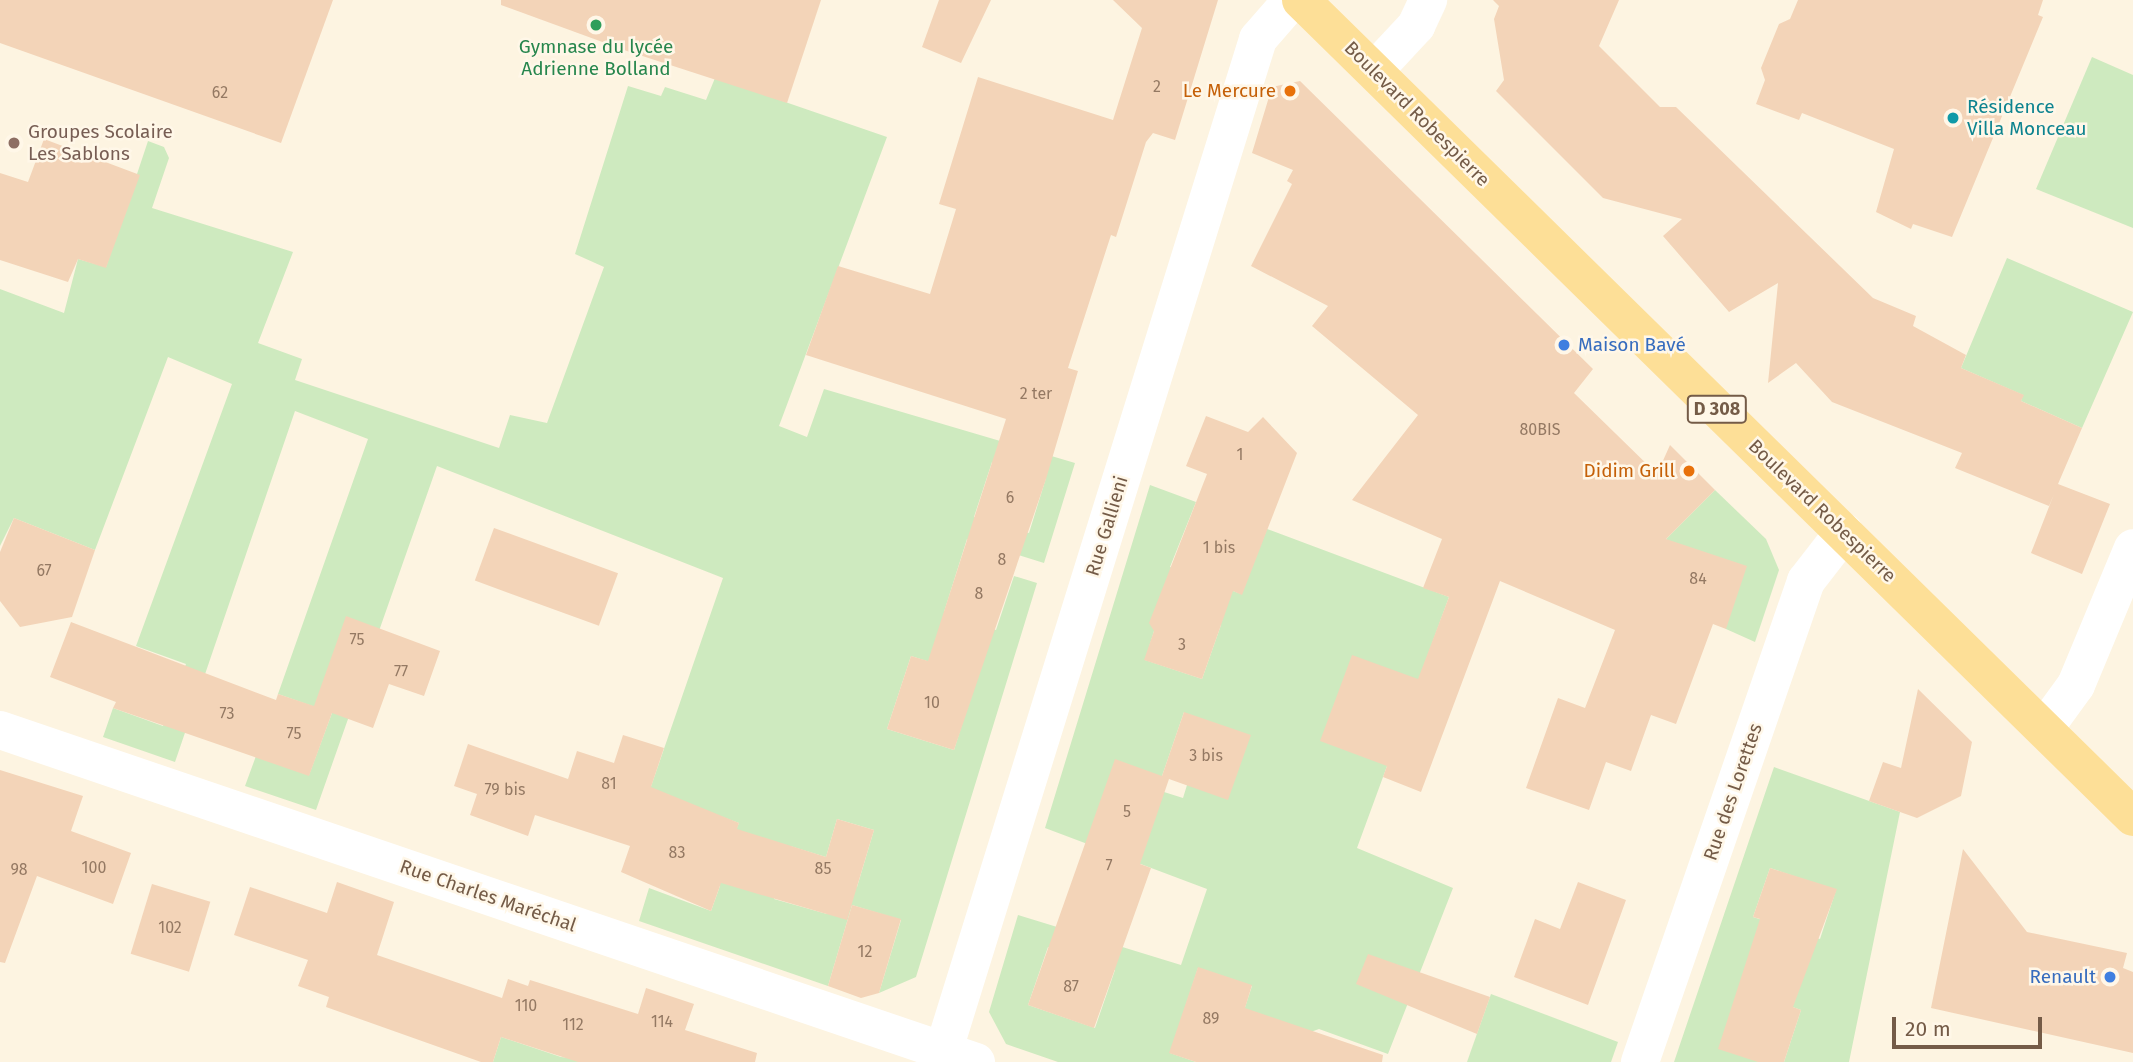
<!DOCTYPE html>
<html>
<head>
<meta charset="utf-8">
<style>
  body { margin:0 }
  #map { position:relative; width:2133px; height:1062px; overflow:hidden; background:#fdf4e1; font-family:"Fira Sans",sans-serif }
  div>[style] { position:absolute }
  .green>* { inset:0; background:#ceeabf }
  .building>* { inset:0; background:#f3d4b8; transform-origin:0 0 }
  .street>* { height:38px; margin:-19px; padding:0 19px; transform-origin:19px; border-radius:19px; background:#fff }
  .primary>* { height:38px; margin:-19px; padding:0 19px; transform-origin:19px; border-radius:19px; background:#fddf97 }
  .dots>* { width:19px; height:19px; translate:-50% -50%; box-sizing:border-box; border:4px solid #fff7e8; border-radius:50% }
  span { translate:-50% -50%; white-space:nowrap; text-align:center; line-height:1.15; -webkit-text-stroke:5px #fff7e8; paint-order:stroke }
  .number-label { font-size:16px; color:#947963 }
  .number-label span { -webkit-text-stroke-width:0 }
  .shield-label span { padding:2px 5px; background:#fff7e8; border:2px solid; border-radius:5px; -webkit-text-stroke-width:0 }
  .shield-label { font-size:18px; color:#745b47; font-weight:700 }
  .leisure-label { font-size:19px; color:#27864d }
  .food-label { font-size:19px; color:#c56008 }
  .right { translate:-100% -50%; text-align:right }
  .culture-label { font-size:19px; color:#0d838f }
  .left { translate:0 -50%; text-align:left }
  .street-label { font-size:19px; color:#745b47 }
  .education-label { font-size:19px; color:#785e54 }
  .shop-label { font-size:19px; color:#366cbe }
  .scale { position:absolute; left:1892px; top:1017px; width:150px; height:32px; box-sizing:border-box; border:4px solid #745b47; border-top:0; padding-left:9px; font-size:21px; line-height:24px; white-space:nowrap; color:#745b47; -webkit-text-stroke:5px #fff7e8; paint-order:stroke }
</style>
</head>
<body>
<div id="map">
  <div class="green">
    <i style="clip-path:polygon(2092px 57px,2133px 75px,2133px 228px,2036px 189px)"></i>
    <i style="clip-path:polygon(evenodd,715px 78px,887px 137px,779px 426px,807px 437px,824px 389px,1075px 463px,1044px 563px,967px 539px,944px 612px,996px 630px,1014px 576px,1037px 583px,916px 977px,879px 993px,901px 920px,852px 905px,828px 986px,639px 921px,649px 888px,711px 911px,720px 886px,713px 883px,739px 823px,714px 814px,637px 827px,723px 578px,437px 466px,316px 810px,245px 786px,256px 756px,309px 775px,332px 713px,278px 694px,368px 439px,295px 411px,175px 762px,103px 737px,113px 708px,163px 726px,186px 664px,136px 646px,232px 384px,168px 357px,95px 550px,14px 518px,0 546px,0 289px,64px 313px,78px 259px,106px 267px,148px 141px,164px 147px,169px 158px,152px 208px,293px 252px,258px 343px,302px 359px,295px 380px,499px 448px,510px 415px,547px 423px,604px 267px,575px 254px,628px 86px,661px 96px,665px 87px,706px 100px,715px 78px,992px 462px,1046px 478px,1029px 533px,974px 517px,992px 462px,715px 78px,911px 656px,977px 677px,954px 750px,887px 729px,911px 656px,715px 78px,837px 819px,874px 830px,857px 887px,837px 881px,827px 914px,774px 899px,790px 846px,826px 857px,837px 819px)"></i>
    <i style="clip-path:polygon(2007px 258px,2133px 312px,2082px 428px,2021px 401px,2023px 395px,1961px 368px)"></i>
    <i style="clip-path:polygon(evenodd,1150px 485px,1196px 502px,1170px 567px,1241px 594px,1267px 529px,1449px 597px,1357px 848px,1453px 888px,1388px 1054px,1319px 1029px,1227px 1062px,1252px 986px,1198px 968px,1170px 1053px,1196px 1062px,1058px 1062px,1006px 1044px,989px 1012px,1018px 915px,1181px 965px,1207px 889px,1045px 828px,1150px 485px,1221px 625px,1202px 679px,1145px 660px,1154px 631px,1221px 625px,1150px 485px,1184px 712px,1187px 785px,1183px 798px,1164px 792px,1162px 776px,1184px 712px,1150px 485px,1048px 947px,1115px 970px,1095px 1028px,1028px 1005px,1048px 947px)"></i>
    <i style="clip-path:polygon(1715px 490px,1766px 539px,1779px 570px,1755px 642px,1726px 629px,1666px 539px)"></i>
    <i style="clip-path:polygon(evenodd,1774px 767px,1900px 812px,1849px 1062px,1784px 1062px,1801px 1010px,1739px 988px,1758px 1062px,1674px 1062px,1774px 767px,1770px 868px,1836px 890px,1820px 939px,1753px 917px,1770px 868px)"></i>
    <i style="clip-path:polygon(1491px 994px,1618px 1042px,1611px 1062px,1467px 1062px)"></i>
    <i style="clip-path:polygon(501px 1037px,561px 1057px,604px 1062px,493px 1062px)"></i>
  </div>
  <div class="building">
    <i style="clip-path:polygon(0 0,333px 0,281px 143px,0 43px)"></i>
    <i style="clip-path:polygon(501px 0,821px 0,787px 103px,627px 51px,501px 5px)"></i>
    <i style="clip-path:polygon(939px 0,991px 0,961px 63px,922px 47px)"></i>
    <i style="clip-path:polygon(1113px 0,1218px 0,1175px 140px,1153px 133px,1146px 142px,1116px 237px,1111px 235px,1068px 368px,1078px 371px,1046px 479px,954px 750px,887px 729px,911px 656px,928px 661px,1006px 419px,806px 355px,838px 266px,930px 294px,956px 209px,939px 204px,978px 77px,1113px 120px,1142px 28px)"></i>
    <i style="clip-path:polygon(1493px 0,1619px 0,1599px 46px,1660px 107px,1676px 107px,1873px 298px,1916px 316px,1913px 326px,1966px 355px,1961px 368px,2024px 395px,2021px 401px,2082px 428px,2058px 484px,2110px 504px,2082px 574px,2031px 553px,2054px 494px,2049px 506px,1955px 468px,1962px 453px,1832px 402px,1796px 363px,1768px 383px,1778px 283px,1729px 312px,1663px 236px,1682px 219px,1603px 198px,1496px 91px,1504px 80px,1494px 19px,1499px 6px)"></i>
    <i style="clip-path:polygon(1798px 0,2043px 0,2038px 15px,2043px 17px,1952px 237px,1913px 224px,1911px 229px,1876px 212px,1894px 149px,1802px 113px,1799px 120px,1756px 104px,1765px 80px,1761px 68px,1779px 24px,1790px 19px)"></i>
    <i style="clip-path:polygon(1300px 81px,1593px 369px,1574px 393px,1657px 474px,1670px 445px,1715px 490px,1666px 539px,1747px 566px,1726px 629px,1713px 624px,1676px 724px,1651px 715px,1631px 771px,1606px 762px,1589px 810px,1526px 788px,1558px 698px,1585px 708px,1615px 630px,1500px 581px,1421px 792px,1383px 777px,1387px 766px,1320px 741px,1352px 655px,1418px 679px,1449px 597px,1423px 588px,1442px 539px,1352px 500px,1418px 415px,1312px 326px,1328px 306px,1251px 266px,1292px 184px,1287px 181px,1293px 170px,1252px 153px,1272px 87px)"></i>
    <i style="clip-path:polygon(44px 139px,140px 175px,106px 268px,78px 259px,68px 282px,0 260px,0 173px,28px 182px)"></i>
    <i style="clip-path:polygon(1206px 416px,1248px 432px,1263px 417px,1297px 453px,1242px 595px,1233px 591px,1202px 679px,1144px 660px,1154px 631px,1149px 623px,1207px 474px,1186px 466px)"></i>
    <i style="clip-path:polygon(14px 518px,95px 550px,72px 617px,20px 627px,0 601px,0 552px)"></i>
    <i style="left:494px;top:528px;width:132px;height:56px;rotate:20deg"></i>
    <i style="clip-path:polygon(346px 616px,440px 651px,424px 696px,389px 684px,373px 728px,332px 713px,309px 776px,113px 708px,116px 702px,50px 677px,71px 622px,276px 700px,278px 694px,314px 706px)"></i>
    <i style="clip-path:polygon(1918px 689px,1972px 742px,1961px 796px,1917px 818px,1869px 801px,1883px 762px,1901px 768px)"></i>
    <i style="clip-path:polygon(1184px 712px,1251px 735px,1228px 800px,1169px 779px,1140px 864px,1151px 868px,1094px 1028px,1028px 1005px,1115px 759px,1162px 776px)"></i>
    <i style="clip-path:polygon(623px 735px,664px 748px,651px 787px,739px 823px,737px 829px,826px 857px,837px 819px,874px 830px,847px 920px,721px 883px,711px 911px,621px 872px,630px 846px,535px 815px,528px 836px,470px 815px,477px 794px,454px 786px,468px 744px,568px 779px,577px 751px,614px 763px)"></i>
    <i style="clip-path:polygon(0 770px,83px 796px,71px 831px,131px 853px,113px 904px,37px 876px,5px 963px,0 962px)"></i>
    <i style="clip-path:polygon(1963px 849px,2027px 932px,2127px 953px,2123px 968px,2133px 972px,2133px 1053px,1931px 1008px)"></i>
    <i style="clip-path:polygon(1770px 868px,1837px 889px,1793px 1007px,1801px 1010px,1784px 1062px,1758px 1062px,1718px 1049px,1760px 919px,1753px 917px)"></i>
    <i style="clip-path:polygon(337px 882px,394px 902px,377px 955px,502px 998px,508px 979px,528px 986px,530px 980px,638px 1014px,646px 988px,694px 1004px,685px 1030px,757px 1053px,755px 1062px,578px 1062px,501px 1037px,493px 1062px,481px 1062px,326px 1007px,329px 997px,298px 986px,308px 960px,234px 935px,250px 887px,327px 913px)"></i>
    <i style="clip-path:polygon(1578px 882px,1626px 900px,1588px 1005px,1514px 977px,1535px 919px,1560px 929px)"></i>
    <i style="left:152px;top:884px;width:61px;height:73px;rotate:17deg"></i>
    <i style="clip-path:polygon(852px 905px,901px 919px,879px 993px,861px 998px,828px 986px)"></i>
    <i style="clip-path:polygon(1368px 954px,1490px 997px,1477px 1034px,1356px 984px)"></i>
    <i style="clip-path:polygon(1198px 967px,1252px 985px,1245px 1008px,1383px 1055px,1382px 1062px,1196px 1062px,1169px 1053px)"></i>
  </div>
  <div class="street">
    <i style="left:1374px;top:71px;width:62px;rotate:-47deg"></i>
    <i style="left:1416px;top:26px;width:29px;rotate:-65deg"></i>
    <i style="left:2044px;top:729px;width:54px;rotate:-54deg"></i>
    <i style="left:2076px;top:685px;width:148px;rotate:-67.4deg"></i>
    <i style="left:0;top:730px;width:1031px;rotate:18.79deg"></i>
    <i style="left:940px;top:1062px;width:1071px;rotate:-72.73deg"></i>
    <i style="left:1258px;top:39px;width:52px;rotate:-48.9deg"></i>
    <i style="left:1640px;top:1062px;width:509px;rotate:-70.96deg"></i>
    <i style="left:1806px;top:581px;width:62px;rotate:-52.2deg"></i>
  </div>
  <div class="primary">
    <i style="left:1301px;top:0;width:1166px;rotate:44.48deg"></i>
  </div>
  <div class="dots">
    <i style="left:596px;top:25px;background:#2e9e5b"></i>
    <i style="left:1290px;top:91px;background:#e8710a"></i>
    <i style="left:1953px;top:118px;background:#0f9aa8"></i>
    <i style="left:14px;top:143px;background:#8d6e63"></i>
    <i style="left:1564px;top:345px;background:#3f7fe0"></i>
    <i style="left:1689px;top:471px;background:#e8710a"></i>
    <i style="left:2110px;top:977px;background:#3f7fe0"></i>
  </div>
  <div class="number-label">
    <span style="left:1157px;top:87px">2</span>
    <span style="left:220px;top:93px">62</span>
    <span style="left:1036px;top:394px">2 ter</span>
    <span style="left:1540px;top:430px">80BIS</span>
    <span style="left:1240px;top:455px">1</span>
    <span style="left:1010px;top:498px">6</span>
    <span style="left:1219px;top:548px">1 bis</span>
    <span style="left:1002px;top:560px">8</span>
    <span style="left:44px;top:571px">67</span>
    <span style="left:1698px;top:579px">84</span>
    <span style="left:979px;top:594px">8</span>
    <span style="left:357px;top:640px">75</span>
    <span style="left:1182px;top:645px">3</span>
    <span style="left:401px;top:672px">77</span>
    <span style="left:932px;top:703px">10</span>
    <span style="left:227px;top:714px">73</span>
    <span style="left:294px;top:734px">75</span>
    <span style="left:1206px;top:756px">3 bis</span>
    <span style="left:609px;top:784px">81</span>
    <span style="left:505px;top:790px">79 bis</span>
    <span style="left:1127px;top:812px">5</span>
    <span style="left:677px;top:853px">83</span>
    <span style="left:1109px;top:866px">7</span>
    <span style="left:94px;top:868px">100</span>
    <span style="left:823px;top:869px">85</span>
    <span style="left:19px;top:870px">98</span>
    <span style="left:170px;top:928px">102</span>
    <span style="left:865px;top:952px">12</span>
    <span style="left:1071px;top:987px">87</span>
    <span style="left:526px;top:1006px">110</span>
    <span style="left:1211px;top:1019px">89</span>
    <span style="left:662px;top:1022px">114</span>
    <span style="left:573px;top:1025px">112</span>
  </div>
  <div class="shield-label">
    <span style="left:1717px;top:409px">D 308</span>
  </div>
  <div class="leisure-label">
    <span style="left:596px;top:58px">Gymnase du lycée<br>Adrienne Bolland</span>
  </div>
  <div class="food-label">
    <span class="right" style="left:1276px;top:91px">Le Mercure</span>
    <span class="right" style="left:1675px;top:471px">Didim Grill</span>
  </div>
  <div class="culture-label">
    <span class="left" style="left:1967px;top:118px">Résidence<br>Villa Monceau</span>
  </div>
  <div class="street-label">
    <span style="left:1417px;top:114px;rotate:45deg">Boulevard Robespierre</span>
    <span style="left:1822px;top:511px;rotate:44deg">Boulevard Robespierre</span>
    <span style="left:1107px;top:526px;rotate:-73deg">Rue Gallieni</span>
    <span style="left:1733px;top:792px;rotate:-71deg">Rue des Lorettes</span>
    <span style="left:488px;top:896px;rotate:19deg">Rue Charles Maréchal</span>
  </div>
  <div class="education-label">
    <span class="left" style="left:28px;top:143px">Groupes Scolaire<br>Les Sablons</span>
  </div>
  <div class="shop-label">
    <span class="left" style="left:1578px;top:345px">Maison Bavé</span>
    <span class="right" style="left:2096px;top:977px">Renault</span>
  </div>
  <div class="scale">20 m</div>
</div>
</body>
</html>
